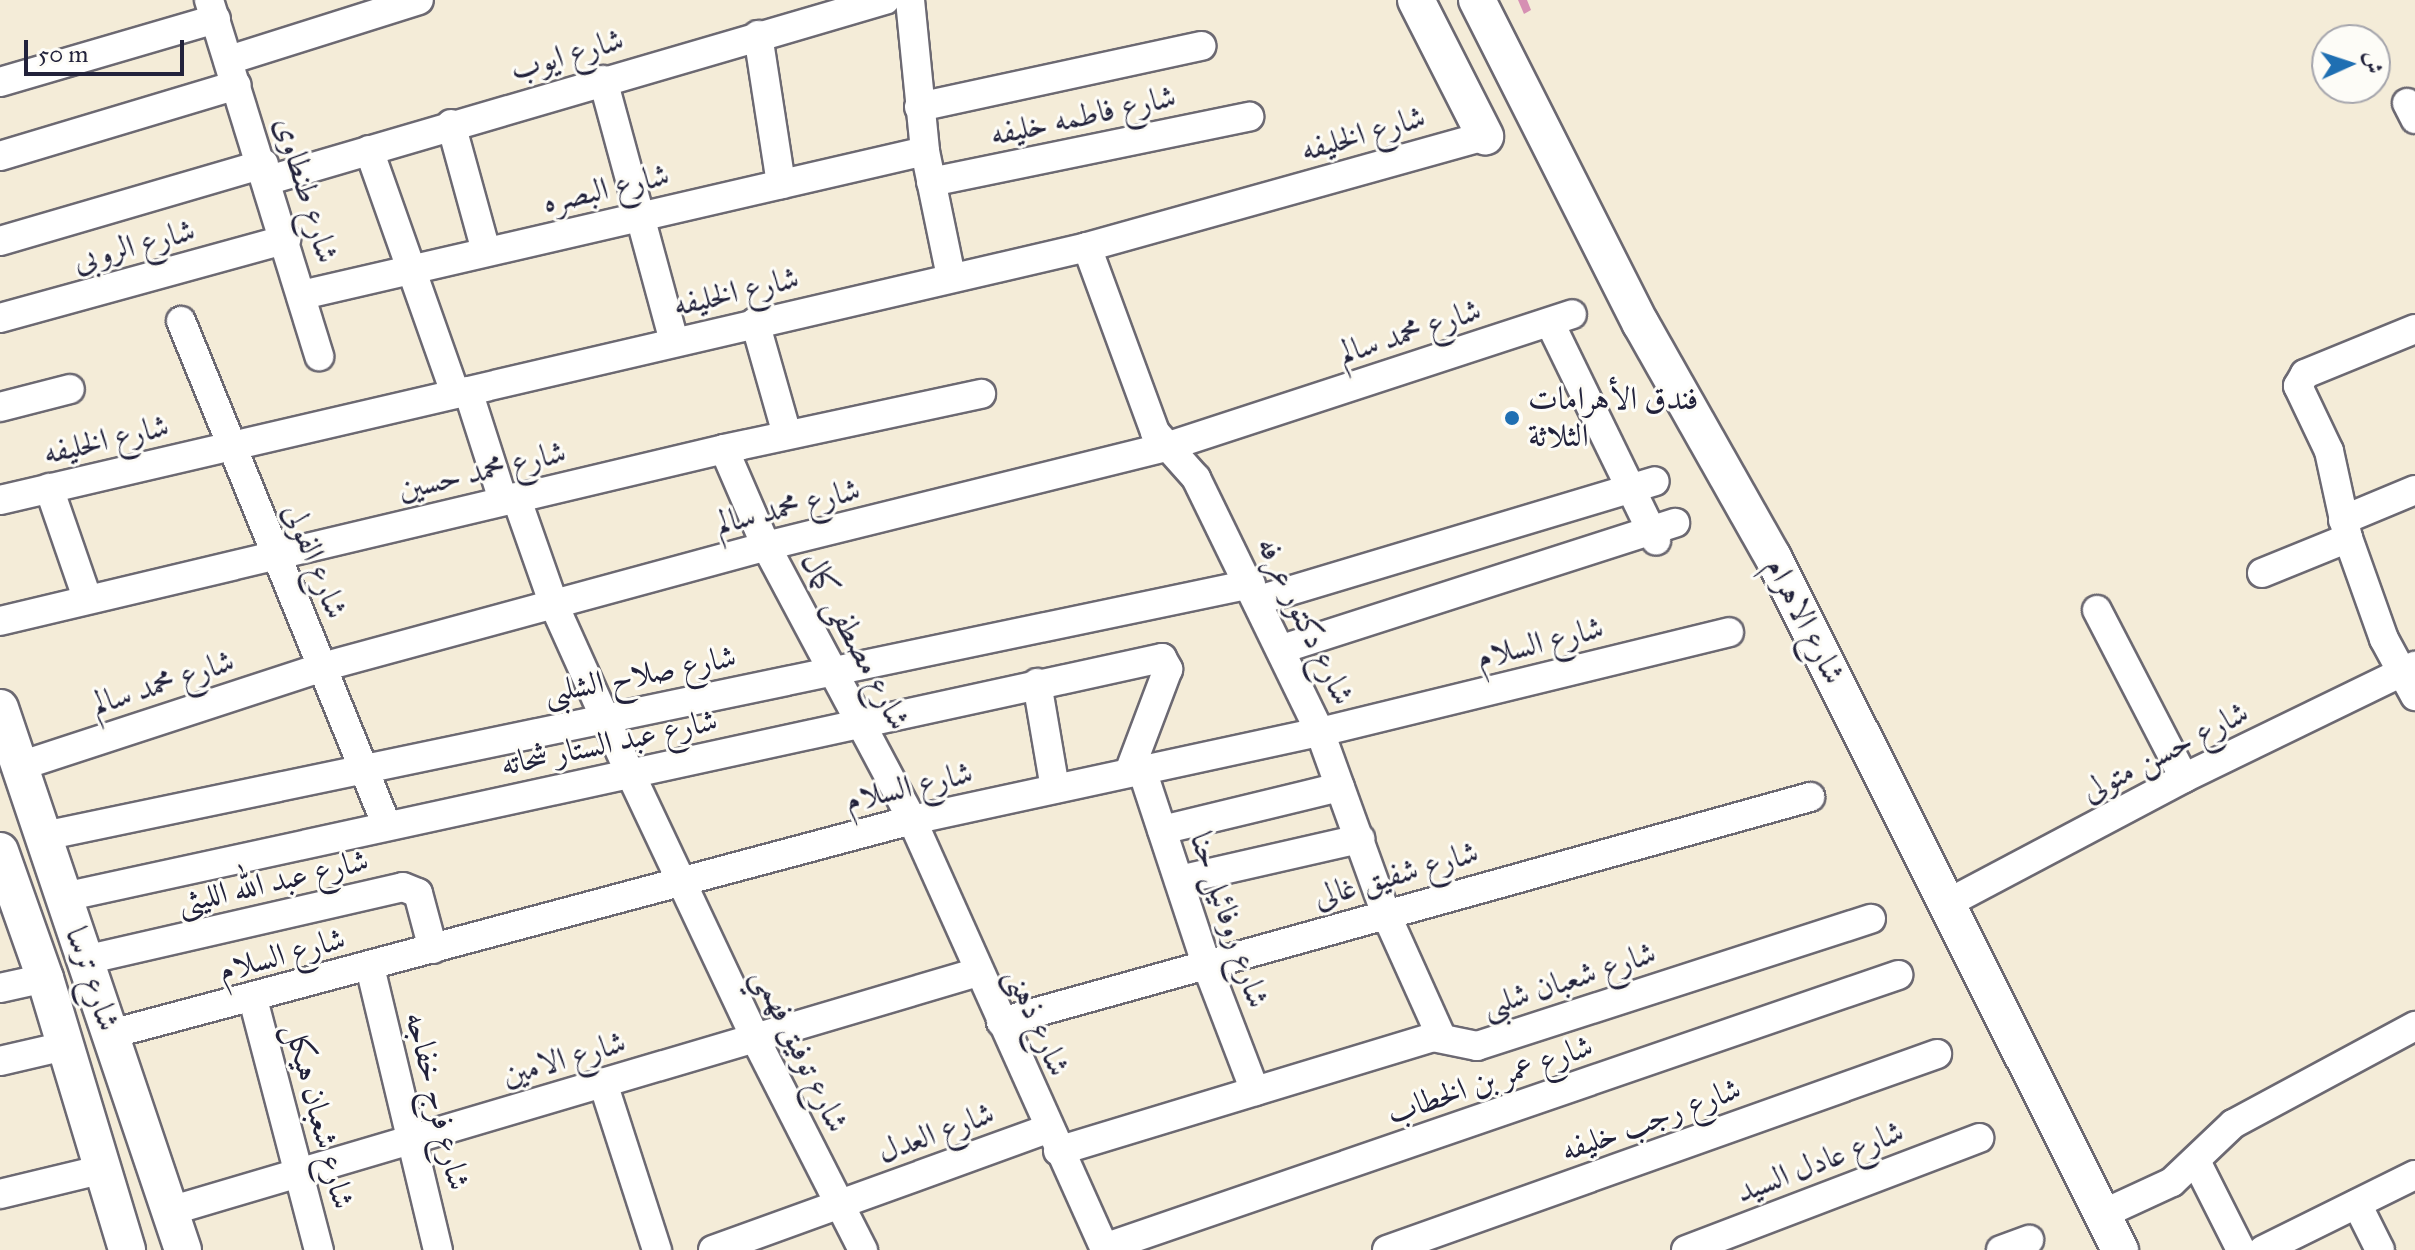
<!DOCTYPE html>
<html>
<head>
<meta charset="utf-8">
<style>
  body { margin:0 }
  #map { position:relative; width:2415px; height:1250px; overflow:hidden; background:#f4ecd8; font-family:"IM FELL Great Primer",Amiri,serif }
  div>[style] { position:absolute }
  .building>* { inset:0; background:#d690b3 }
  .roads { filter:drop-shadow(2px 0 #6c6972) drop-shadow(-2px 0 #6c6972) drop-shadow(0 2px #6c6972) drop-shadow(0 -2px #6c6972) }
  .minor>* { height:28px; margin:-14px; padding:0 14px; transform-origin:14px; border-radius:14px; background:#fff }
  .major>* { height:36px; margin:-18px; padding:0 18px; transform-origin:18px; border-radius:18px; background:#fff }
  .dots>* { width:22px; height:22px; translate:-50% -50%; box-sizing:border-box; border:4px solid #fdfcf7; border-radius:50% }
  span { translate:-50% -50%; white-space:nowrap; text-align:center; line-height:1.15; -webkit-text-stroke:6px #fdfcf7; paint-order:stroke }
  .street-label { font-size:32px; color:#22223b }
  .poi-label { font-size:32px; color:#22223b }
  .left { translate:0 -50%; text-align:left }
  .north { position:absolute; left:2311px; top:24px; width:80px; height:80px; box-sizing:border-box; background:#fdfcf7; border:2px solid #a5a5ac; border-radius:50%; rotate:87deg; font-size:22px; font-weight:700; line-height:32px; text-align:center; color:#22223b }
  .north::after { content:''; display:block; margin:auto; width:28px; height:36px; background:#1f6fb2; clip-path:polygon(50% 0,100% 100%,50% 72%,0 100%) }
  .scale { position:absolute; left:24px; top:40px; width:160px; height:36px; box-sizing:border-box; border:4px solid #22223b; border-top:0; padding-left:10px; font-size:24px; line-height:28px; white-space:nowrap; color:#22223b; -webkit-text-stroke:6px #fdfcf7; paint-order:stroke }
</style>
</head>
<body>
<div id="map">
  <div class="building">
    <i style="clip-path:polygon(1518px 0,1527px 0,1531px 10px,1524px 14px)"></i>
  </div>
  <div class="roads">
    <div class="minor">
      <i style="left:209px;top:0;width:373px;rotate:72.8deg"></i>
      <i style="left:910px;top:0;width:152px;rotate:84.3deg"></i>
      <i style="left:925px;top:151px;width:128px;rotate:78.3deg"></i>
      <i style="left:758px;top:35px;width:151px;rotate:81.2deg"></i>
      <i style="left:229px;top:60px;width:199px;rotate:-17.5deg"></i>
      <i style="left:603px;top:80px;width:271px;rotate:74.8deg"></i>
      <i style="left:0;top:82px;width:225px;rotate:-16.3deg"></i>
      <i style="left:2407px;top:103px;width:18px;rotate:63deg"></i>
      <i style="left:919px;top:107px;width:289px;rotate:-12.2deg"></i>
      <i style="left:451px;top:124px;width:132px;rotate:74.6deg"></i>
      <i style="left:369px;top:150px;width:258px;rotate:70.5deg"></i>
      <i style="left:0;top:156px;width:247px;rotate:-16.7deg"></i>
      <i style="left:269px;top:180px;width:642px;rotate:-16.29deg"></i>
      <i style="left:931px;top:182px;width:325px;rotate:-11.6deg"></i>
      <i style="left:0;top:241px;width:275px;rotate:-16.3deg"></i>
      <i style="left:1087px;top:247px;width:197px;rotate:69.8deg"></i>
      <i style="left:1155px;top:432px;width:62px;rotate:48.3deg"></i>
      <i style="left:1196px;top:478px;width:283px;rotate:64deg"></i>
      <i style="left:1320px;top:732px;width:191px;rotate:70.1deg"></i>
      <i style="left:1385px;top:912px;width:136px;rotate:65.7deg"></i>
      <i style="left:302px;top:295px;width:639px;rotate:-13.01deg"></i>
      <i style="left:0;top:318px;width:297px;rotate:-15.4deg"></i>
      <i style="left:181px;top:321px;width:545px;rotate:67.81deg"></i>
      <i style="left:755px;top:322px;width:116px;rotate:74.1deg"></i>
      <i style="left:1550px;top:323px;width:242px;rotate:64deg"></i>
      <i style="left:2415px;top:329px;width:119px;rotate:157.8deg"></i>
      <i style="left:2305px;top:374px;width:14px;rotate:120deg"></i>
      <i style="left:2298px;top:386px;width:72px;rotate:64.5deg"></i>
      <i style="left:2329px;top:451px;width:89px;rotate:77.7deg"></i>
      <i style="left:2348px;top:538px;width:107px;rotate:70.4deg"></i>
      <i style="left:2384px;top:639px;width:65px;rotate:61.5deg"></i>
      <i style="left:468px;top:391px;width:114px;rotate:72.2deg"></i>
      <i style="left:0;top:407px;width:72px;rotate:-14.4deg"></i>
      <i style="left:724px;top:449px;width:106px;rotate:66.6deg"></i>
      <i style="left:766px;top:546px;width:310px;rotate:61.9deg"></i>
      <i style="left:912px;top:820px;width:471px;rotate:65.8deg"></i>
      <i style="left:49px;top:488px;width:116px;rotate:70.9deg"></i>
      <i style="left:516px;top:497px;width:114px;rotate:70.6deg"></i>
      <i style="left:554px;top:605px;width:184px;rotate:65.7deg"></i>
      <i style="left:630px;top:773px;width:293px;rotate:64.7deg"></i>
      <i style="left:755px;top:1038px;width:238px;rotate:63deg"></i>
      <i style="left:0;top:500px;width:1116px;rotate:-13.1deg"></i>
      <i style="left:1087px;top:247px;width:413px;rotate:-15.6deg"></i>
      <i style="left:2343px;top:520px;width:78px;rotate:-22.6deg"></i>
      <i style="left:2262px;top:573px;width:93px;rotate:-22.1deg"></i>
      <i style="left:1259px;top:600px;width:413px;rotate:-16.7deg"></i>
      <i style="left:2097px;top:610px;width:189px;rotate:62.6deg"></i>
      <i style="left:0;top:621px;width:744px;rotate:-13.36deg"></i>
      <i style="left:724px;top:449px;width:263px;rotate:-12.1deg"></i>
      <i style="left:1282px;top:649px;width:413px;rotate:-17.8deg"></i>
      <i style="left:1037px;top:683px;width:107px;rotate:80.3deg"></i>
      <i style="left:20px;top:766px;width:318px;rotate:-18.1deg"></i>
      <i style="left:322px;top:667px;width:460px;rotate:-15.2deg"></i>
      <i style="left:766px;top:546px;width:412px;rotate:-13.9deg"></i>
      <i style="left:1166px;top:447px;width:427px;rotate:-18.1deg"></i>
      <i style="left:1142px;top:770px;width:206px;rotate:71.7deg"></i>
      <i style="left:1207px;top:966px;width:134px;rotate:69deg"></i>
      <i style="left:1162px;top:830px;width:183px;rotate:-13.6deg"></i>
      <i style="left:44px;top:836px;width:1233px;rotate:-11.79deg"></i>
      <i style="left:1179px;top:880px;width:186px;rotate:-12.8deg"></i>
      <i style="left:64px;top:897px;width:1124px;rotate:-12.28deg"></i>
      <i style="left:1162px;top:658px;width:13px;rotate:61deg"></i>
      <i style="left:1168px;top:669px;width:110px;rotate:110.7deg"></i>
      <i style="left:1948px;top:903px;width:267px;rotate:-27.9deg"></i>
      <i style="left:2184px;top:778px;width:257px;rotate:-25.9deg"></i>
      <i style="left:85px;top:960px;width:326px;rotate:-12.9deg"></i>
      <i style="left:403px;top:887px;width:16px;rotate:22deg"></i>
      <i style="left:418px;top:893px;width:58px;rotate:75deg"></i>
      <i style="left:370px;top:967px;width:291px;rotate:76.5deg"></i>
      <i style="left:0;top:988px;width:46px;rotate:-12.5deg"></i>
      <i style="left:253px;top:999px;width:260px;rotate:75.3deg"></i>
      <i style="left:1001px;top:1022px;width:840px;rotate:-15.54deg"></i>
      <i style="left:111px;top:1034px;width:829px;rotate:-14.96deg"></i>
      <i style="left:912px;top:820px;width:417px;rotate:-12.2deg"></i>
      <i style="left:1320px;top:732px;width:421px;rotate:-13.7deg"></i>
      <i style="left:0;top:1061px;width:67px;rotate:-13deg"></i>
      <i style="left:603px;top:1083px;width:176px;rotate:72.1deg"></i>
      <i style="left:1058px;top:1151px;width:392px;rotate:-16.9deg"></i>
      <i style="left:1433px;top:1037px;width:45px;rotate:11.6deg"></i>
      <i style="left:1477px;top:1046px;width:414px;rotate:-17.9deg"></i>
      <i style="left:2196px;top:1161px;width:100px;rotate:63.2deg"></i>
      <i style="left:0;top:1194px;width:106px;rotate:-13.6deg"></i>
      <i style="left:2357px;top:1204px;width:51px;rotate:63.4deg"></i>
      <i style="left:170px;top:1211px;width:843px;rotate:-16.48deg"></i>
      <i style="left:2105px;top:1213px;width:74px;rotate:-24.8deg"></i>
      <i style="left:2172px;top:1182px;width:84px;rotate:-43.6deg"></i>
      <i style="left:2233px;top:1124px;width:207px;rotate:-28.3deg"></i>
      <i style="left:1104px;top:1248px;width:840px;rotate:-18.97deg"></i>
      <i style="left:713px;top:1250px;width:355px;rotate:-19.9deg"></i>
      <i style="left:1387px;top:1250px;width:584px;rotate:-19.61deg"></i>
      <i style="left:1686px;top:1250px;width:314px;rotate:-20.9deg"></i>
      <i style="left:2001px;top:1250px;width:30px;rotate:-20deg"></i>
      <i style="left:2263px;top:1250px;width:169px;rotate:-26.3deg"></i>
    </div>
    <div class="major">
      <i style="left:1416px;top:0;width:153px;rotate:63.1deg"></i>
      <i style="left:1477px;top:0;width:363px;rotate:63.2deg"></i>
      <i style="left:1641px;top:324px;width:268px;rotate:60.5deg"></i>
      <i style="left:1773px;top:557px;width:775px;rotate:63.4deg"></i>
      <i style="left:0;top:708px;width:572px;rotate:71.34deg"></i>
      <i style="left:0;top:851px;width:135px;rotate:70.5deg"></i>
      <i style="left:45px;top:978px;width:284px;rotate:73.2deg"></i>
    </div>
  </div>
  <div class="dots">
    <i style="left:1512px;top:418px;background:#1f6fb2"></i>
  </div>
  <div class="street-label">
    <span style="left:567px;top:55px;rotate:-16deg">شارع ايوب</span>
    <span style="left:1083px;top:116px;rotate:-12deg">شارع فاطمه خليفه</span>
    <span style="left:1363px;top:134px;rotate:-16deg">شارع الخليفه</span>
    <span style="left:606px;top:189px;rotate:-13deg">شارع البصره</span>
    <span style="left:306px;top:190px;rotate:73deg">شارع طنطاوى</span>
    <span style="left:134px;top:246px;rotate:-15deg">شارع الروبى</span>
    <span style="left:736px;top:292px;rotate:-13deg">شارع الخليفه</span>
    <span style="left:1410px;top:332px;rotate:-18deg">شارع محمد سالم</span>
    <span style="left:106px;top:440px;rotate:-13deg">شارع الخليفه</span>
    <span style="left:482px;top:471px;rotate:-13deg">شارع محمد حسين</span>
    <span style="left:788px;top:507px;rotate:-14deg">شارع محمد سالم</span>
    <span style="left:315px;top:561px;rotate:68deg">شارع الفولى</span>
    <span style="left:1305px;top:621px;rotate:64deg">شارع دكتور عرفه</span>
    <span style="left:1805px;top:621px;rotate:63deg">شارع الاهرام</span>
    <span style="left:855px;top:641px;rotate:62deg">شارع مصطفى كمال</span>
    <span style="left:1540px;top:643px;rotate:-14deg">شارع السلام</span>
    <span style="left:640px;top:675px;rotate:-11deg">شارع صلاح الشلبى</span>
    <span style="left:163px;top:683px;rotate:-18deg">شارع محمد سالم</span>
    <span style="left:609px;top:743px;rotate:-12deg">شارع عبد الستار شحاته</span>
    <span style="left:2165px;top:752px;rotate:-27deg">شارع حسن متولى</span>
    <span style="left:909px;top:787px;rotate:-13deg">شارع السلام</span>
    <span style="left:1396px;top:875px;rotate:-16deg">شارع شفيق غالى</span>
    <span style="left:273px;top:882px;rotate:-13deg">شارع عبد الله الليثى</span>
    <span style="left:1229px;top:920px;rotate:71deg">شارع روفائيل حنا</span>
    <span style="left:282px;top:955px;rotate:-15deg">شارع السلام</span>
    <span style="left:92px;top:979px;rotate:71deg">شارع ترسا</span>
    <span style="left:1569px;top:980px;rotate:-18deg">شارع شعبان شلبى</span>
    <span style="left:1037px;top:1022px;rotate:66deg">شارع ذهنى</span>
    <span style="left:800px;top:1050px;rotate:64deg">شارع توفيق فهمي</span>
    <span style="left:564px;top:1059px;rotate:-16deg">شارع الامين</span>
    <span style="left:1490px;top:1080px;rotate:-19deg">شارع عمر بن الخطاب</span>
    <span style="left:437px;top:1101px;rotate:76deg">شارع فرج خفاجه</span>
    <span style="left:319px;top:1116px;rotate:75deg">شارع شعبان هيكل</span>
    <span style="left:1651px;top:1120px;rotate:-20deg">شارع رجب خليفه</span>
    <span style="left:936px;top:1133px;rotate:-20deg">شارع العدل</span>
    <span style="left:1820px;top:1162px;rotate:-21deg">شارع عادل السيد</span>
  </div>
  <div class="poi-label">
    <span class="left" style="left:1528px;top:418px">فندق الأهرامات<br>الثلاثة</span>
  </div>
  <div class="north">ش</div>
  <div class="scale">50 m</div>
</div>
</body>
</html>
